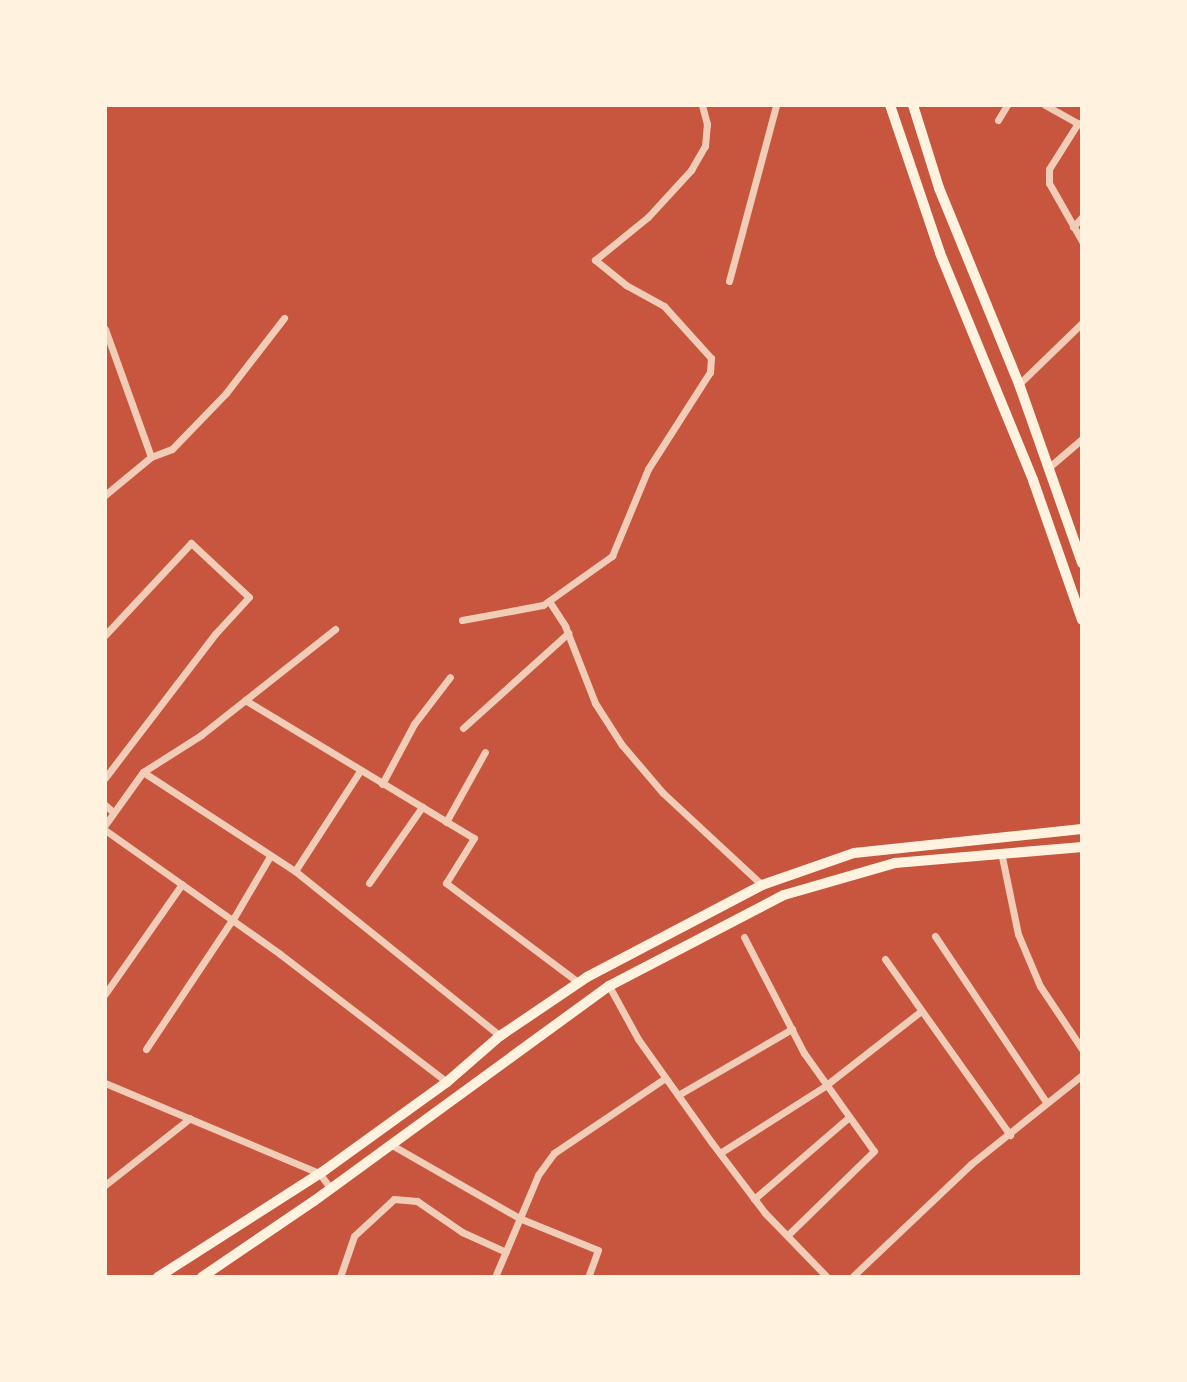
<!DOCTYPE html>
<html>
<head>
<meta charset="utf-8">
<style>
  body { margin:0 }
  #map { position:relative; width:1187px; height:1382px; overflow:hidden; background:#c8553d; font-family:"Work Sans",sans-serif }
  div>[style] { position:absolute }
  .minor>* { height:7px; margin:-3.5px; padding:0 3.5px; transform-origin:3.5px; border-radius:3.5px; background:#f1ccb7 }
  .primary>* { height:10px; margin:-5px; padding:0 5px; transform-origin:5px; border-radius:5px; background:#fff3e0 }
  .trunk>* { height:10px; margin:-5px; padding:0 5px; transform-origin:5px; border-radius:5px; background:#fff3e0 }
  span { translate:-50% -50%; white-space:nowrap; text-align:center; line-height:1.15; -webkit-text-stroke:5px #fff3e0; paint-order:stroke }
  .frame { position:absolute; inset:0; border:107px solid #fff3e0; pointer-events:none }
</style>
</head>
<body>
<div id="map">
  <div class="minor">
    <i style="left:1045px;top:105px;width:41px;rotate:29.1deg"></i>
    <i style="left:998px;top:120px;width:17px;rotate:-59deg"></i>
    <i style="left:1078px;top:123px;width:54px;rotate:122.2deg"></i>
    <i style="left:1049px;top:169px;width:14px;rotate:90deg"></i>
    <i style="left:1049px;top:183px;width:67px;rotate:60.4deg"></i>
    <i style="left:1073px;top:227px;width:13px;rotate:-48deg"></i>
    <i style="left:729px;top:281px;width:182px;rotate:-75deg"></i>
    <i style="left:105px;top:329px;width:136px;rotate:70.2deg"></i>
    <i style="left:1019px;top:384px;width:88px;rotate:-44.1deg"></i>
    <i style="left:1048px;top:468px;width:45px;rotate:-40.5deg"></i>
    <i style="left:105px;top:495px;width:60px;rotate:-39.6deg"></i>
    <i style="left:151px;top:457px;width:22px;rotate:-21deg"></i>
    <i style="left:172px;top:449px;width:78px;rotate:-46deg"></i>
    <i style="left:226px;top:393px;width:95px;rotate:-52.3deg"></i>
    <i style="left:549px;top:601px;width:30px;rotate:57deg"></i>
    <i style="left:565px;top:626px;width:83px;rotate:68.7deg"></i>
    <i style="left:595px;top:703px;width:50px;rotate:57.3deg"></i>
    <i style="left:622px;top:745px;width:63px;rotate:49.5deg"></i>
    <i style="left:663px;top:793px;width:135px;rotate:42.9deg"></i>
    <i style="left:462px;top:620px;width:82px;rotate:-10.5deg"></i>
    <i style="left:543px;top:605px;width:85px;rotate:-35.4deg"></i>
    <i style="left:612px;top:556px;width:94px;rotate:-67.5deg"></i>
    <i style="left:648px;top:469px;width:115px;rotate:-57.4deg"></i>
    <i style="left:710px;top:372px;width:14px;rotate:-86deg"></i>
    <i style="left:711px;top:358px;width:70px;rotate:-132.1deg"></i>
    <i style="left:664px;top:306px;width:43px;rotate:-151.1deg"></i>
    <i style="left:626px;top:285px;width:40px;rotate:-141deg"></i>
    <i style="left:595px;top:260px;width:68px;rotate:-39.1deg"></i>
    <i style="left:648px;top:217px;width:64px;rotate:-47.5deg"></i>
    <i style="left:691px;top:170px;width:28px;rotate:-60deg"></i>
    <i style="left:705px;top:146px;width:22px;rotate:-85deg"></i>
    <i style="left:707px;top:124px;width:20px;rotate:-105deg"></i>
    <i style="left:105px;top:635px;width:126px;rotate:-46.9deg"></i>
    <i style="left:191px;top:543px;width:79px;rotate:43deg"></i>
    <i style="left:249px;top:597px;width:50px;rotate:132.6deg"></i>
    <i style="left:215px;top:634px;width:181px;rotate:127.4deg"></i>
    <i style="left:245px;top:700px;width:267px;rotate:31.1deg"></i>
    <i style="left:474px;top:838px;width:53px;rotate:121.9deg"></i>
    <i style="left:446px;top:883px;width:166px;rotate:36.9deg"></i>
    <i style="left:463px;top:728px;width:142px;rotate:-42.1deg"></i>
    <i style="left:143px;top:772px;width:181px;rotate:33.1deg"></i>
    <i style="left:295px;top:871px;width:263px;rotate:38.8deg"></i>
    <i style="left:382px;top:784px;width:68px;rotate:-61.9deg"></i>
    <i style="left:414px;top:724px;width:59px;rotate:-52.5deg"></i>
    <i style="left:105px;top:805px;width:11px;rotate:41deg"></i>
    <i style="left:446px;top:822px;width:80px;rotate:-60.9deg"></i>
    <i style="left:105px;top:825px;width:65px;rotate:-54.4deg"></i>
    <i style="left:143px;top:772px;width:69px;rotate:-32.5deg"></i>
    <i style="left:201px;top:735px;width:171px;rotate:-38.3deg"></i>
    <i style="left:105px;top:830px;width:214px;rotate:35.3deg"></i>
    <i style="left:280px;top:954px;width:210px;rotate:37.5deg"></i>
    <i style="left:1001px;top:852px;width:84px;rotate:78.3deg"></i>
    <i style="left:1018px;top:934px;width:56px;rotate:67.1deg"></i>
    <i style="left:1040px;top:986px;width:76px;rotate:56.3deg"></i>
    <i style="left:295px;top:871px;width:119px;rotate:-57deg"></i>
    <i style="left:369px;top:883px;width:93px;rotate:-55.1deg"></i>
    <i style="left:232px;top:921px;width:73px;rotate:-59.6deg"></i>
    <i style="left:935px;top:936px;width:200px;rotate:56.2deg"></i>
    <i style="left:744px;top:937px;width:131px;rotate:62.7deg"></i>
    <i style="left:804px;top:1053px;width:120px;rotate:54.5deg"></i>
    <i style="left:874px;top:1151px;width:119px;rotate:135.7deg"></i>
    <i style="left:885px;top:959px;width:216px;rotate:54.6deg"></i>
    <i style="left:609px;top:986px;width:60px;rotate:61.3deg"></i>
    <i style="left:638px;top:1039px;width:128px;rotate:54.6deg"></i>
    <i style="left:712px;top:1143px;width:88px;rotate:52.9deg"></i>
    <i style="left:765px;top:1213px;width:89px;rotate:45.9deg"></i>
    <i style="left:105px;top:994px;width:134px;rotate:-55deg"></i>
    <i style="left:146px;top:1049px;width:155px;rotate:-56.3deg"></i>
    <i style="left:105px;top:1083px;width:232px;rotate:22.8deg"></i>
    <i style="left:319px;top:1173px;width:20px;rotate:53deg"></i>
    <i style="left:678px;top:1095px;width:132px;rotate:-30.1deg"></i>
    <i style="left:390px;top:1144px;width:149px;rotate:29.8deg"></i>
    <i style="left:519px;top:1218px;width:85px;rotate:22.1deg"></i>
    <i style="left:598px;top:1250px;width:29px;rotate:110deg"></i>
    <i style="left:720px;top:1153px;width:125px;rotate:-32.5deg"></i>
    <i style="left:825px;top:1086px;width:122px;rotate:-38deg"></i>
    <i style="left:105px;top:1185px;width:108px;rotate:-38.2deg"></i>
    <i style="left:754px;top:1199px;width:125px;rotate:-40.8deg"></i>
    <i style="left:340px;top:1277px;width:43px;rotate:-71.1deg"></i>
    <i style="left:354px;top:1236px;width:54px;rotate:-42.8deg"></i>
    <i style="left:394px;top:1199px;width:23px;rotate:5deg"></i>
    <i style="left:417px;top:1201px;width:55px;rotate:34.6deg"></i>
    <i style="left:462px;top:1232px;width:48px;rotate:24.4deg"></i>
    <i style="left:495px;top:1277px;width:111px;rotate:-67.1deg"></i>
    <i style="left:538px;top:1175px;width:27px;rotate:-54deg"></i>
    <i style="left:554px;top:1153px;width:134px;rotate:-34deg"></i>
    <i style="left:852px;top:1277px;width:164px;rotate:-43.5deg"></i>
    <i style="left:971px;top:1164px;width:142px;rotate:-38.7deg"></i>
  </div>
  <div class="primary">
    <i style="left:158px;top:1277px;width:198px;rotate:-32.6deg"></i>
    <i style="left:325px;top:1170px;width:150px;rotate:-35.8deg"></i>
    <i style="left:447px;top:1082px;width:70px;rotate:-41deg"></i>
    <i style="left:500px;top:1036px;width:105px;rotate:-34.1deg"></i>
    <i style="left:587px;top:977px;width:198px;rotate:-27.7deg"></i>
    <i style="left:762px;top:885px;width:97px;rotate:-19.2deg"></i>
    <i style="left:854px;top:853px;width:229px;rotate:-6deg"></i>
    <i style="left:202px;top:1277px;width:135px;rotate:-34.2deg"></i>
    <i style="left:314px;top:1201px;width:365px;rotate:-36.1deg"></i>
    <i style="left:609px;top:986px;width:197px;rotate:-27.5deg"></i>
    <i style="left:784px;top:895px;width:116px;rotate:-16.1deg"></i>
    <i style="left:895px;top:863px;width:188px;rotate:-4.9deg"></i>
  </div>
  <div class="trunk">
    <i style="left:890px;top:105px;width:156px;rotate:71.3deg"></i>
    <i style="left:940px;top:253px;width:245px;rotate:67.7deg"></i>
    <i style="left:1033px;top:480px;width:148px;rotate:70.7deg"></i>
    <i style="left:913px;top:105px;width:87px;rotate:72.6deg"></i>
    <i style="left:939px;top:188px;width:212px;rotate:67.8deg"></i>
    <i style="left:1019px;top:384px;width:190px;rotate:70.6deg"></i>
  </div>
  <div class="frame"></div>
</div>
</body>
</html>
